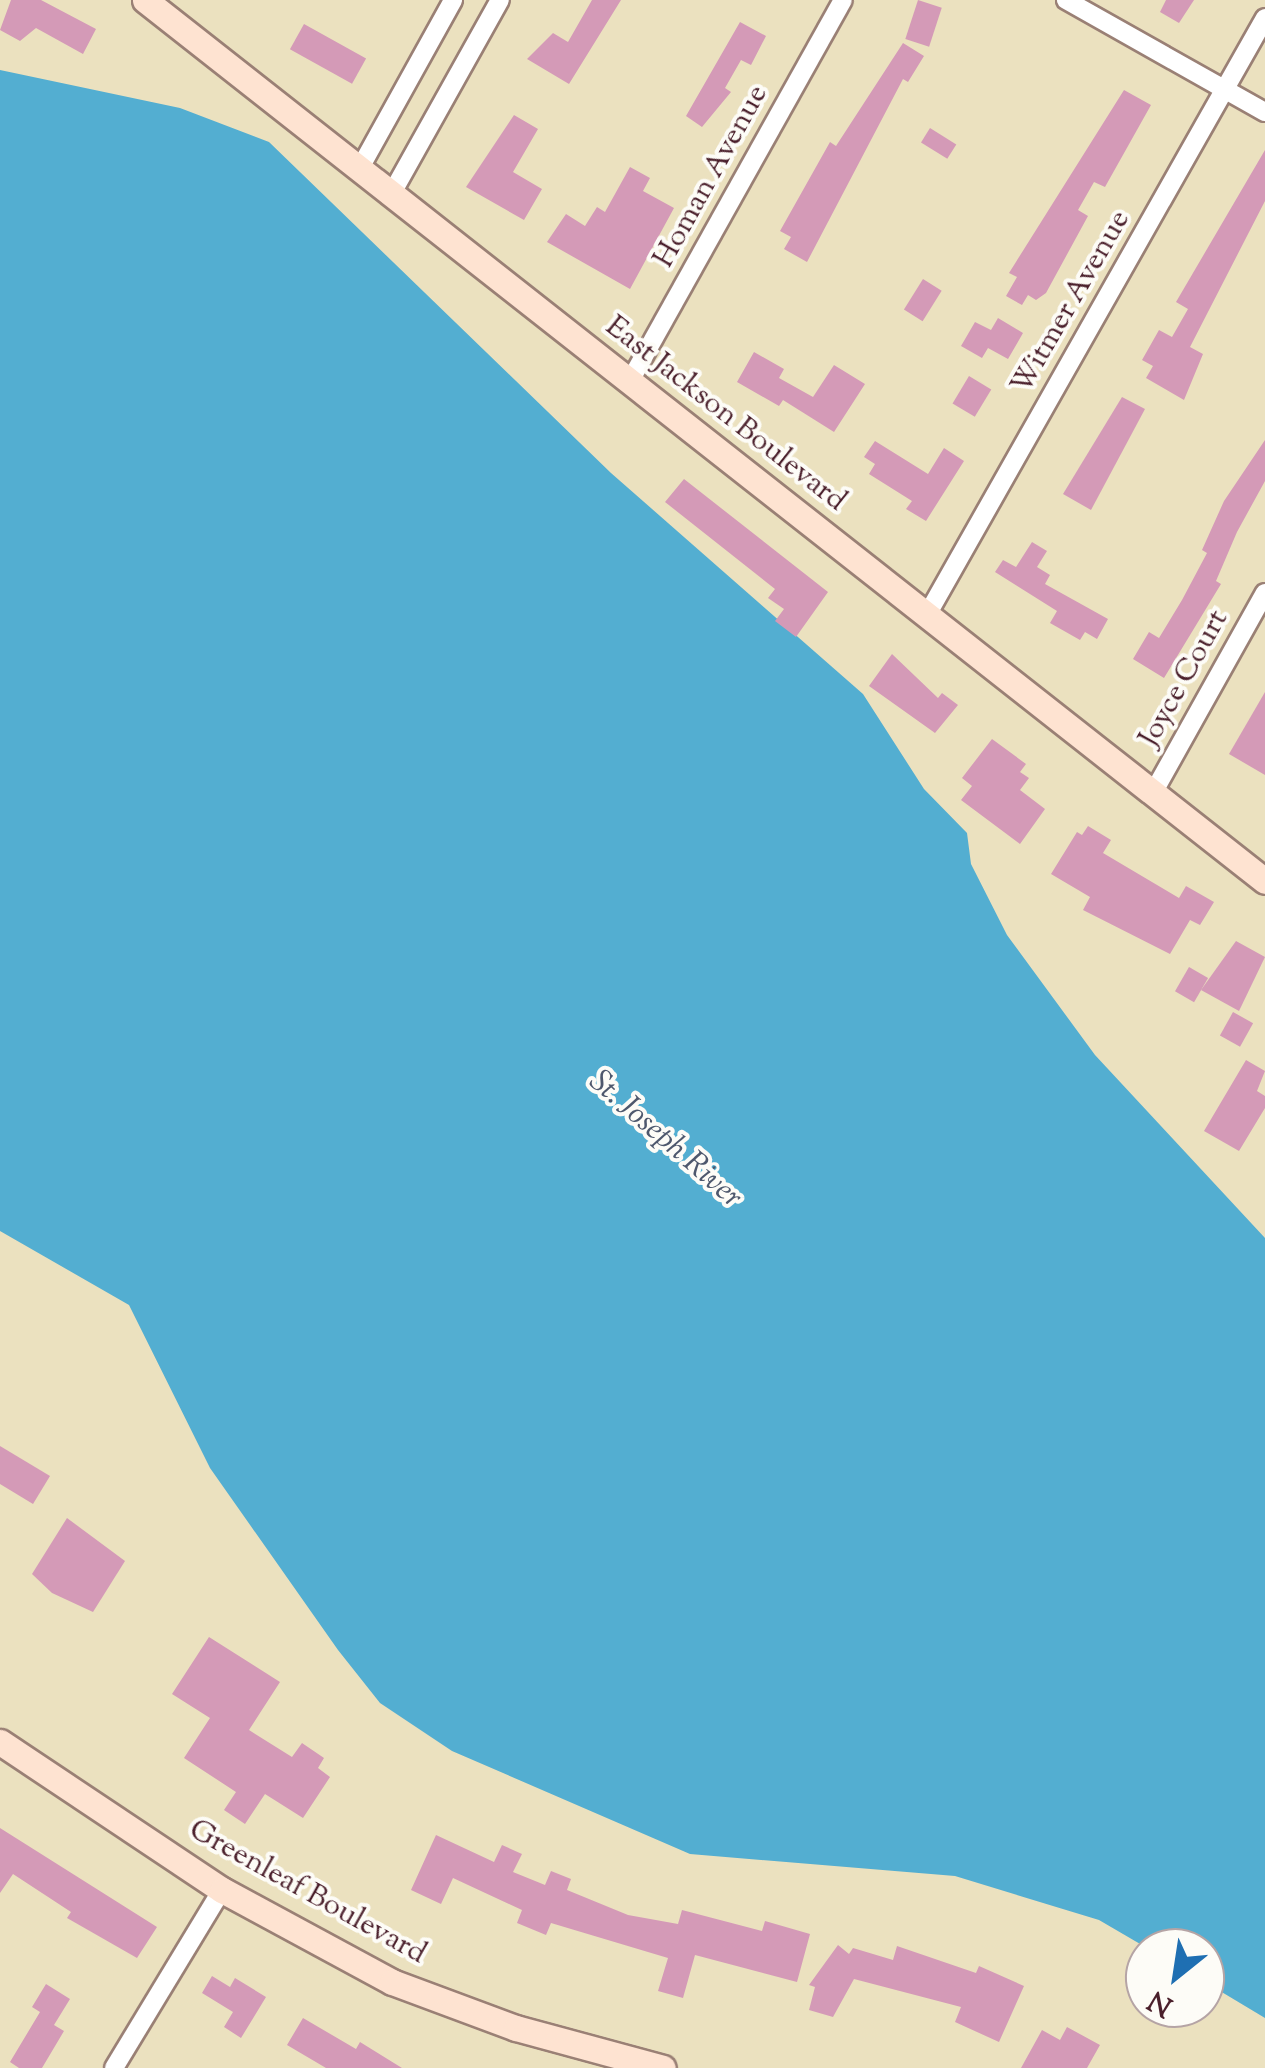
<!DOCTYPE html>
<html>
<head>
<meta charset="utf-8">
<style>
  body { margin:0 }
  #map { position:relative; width:1265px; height:2068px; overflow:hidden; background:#ebe1bf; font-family:"Sorts Mill Goudy",serif }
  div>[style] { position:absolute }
  .water>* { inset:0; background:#53aed1 }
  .building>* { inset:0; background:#d49ab7; transform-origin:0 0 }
  .roads { filter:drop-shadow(2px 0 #9a8075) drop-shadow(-2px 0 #9a8075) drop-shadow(0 2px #9a8075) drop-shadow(0 -2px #9a8075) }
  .street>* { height:18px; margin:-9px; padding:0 9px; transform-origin:9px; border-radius:9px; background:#fff }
  .secondary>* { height:25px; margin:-12.5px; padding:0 12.5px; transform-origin:12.5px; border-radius:12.5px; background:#fee3d1 }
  span { translate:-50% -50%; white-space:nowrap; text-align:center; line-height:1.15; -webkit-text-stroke:8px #fdfcf7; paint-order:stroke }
  .street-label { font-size:30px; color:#4a1f2b }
  .water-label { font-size:32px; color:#4e586d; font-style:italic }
  .north { position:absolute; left:1125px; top:1928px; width:100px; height:100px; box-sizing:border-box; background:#fdfcf7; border:2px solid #b5a4a5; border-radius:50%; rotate:210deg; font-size:28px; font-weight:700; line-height:40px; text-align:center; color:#4a1f2b }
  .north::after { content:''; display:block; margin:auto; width:35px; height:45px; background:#1f6fb2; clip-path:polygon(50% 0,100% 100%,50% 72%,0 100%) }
</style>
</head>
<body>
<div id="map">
  <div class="water">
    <i style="clip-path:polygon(0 70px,180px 108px,269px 142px,611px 473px,863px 694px,924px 789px,967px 833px,971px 864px,1007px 935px,1095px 1055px,1265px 1238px,1265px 2018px,1205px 1982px,1205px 1948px,1147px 1948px,1099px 1920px,955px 1876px,690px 1854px,452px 1751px,380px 1703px,338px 1650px,210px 1468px,129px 1305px,0 1231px)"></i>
  </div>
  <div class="building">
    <i style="clip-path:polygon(11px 0,41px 0,96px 29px,83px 54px,36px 28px,20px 41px,0 30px)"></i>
    <i style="clip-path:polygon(592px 0,621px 0,569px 84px,527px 59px,553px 33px,568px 42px)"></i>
    <i style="left:918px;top:0;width:25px;height:41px;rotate:18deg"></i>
    <i style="clip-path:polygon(1166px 0,1194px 0,1179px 23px,1160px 12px)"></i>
    <i style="clip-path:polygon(740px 22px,766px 36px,751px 65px,741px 60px,725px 88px,731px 92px,702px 127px,686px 116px)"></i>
    <i style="left:304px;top:24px;width:71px;height:29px;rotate:29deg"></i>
    <i style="clip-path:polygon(903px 43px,924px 56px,908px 82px,903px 79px,807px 262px,784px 249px,791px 237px,780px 231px,830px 142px,836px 146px)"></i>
    <i style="clip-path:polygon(1124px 90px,1151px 105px,1105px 187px,1094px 182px,1078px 210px,1088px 216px,1046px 293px,1036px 300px,1028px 295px,1022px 305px,1006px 296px,1017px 277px,1009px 273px)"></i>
    <i style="clip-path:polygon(514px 115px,538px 129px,513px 172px,542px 189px,524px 220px,466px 187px)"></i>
    <i style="left:930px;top:128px;width:31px;height:17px;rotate:32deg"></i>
    <i style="clip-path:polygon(1265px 150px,1265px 201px,1190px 347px,1203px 354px,1184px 400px,1146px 378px,1153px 366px,1142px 360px,1159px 330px,1172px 337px,1188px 309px,1176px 302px)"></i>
    <i style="clip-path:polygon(630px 167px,650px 178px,643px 191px,674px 208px,630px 289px,547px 242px,566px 214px,585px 226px,597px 207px,605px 212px)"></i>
    <i style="left:923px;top:279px;width:22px;height:36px;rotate:32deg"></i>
    <i style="clip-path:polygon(998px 318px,1023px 333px,1008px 359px,988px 348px,982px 358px,961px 346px,975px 322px,991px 330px)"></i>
    <i style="clip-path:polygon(754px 352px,784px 369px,779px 378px,813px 397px,834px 365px,865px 384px,834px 432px,783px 400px,779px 406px,737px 382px)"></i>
    <i style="left:969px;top:376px;width:26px;height:32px;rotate:31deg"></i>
    <i style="clip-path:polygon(1122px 397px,1145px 409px,1091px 510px,1063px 494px)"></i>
    <i style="clip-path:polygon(1265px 440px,1265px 481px,1237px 532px,1216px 581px,1221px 584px,1164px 678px,1133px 659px,1149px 632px,1159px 638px,1182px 600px,1207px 553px,1202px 550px,1224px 501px)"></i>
    <i style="clip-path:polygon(875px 441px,928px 474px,944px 448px,964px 461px,926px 521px,906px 509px,912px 501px,869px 474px,875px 464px,864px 457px)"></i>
    <i style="clip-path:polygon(684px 479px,828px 592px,796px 637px,775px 621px,784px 609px,768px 598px,775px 589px,665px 502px)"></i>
    <i style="clip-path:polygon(1032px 542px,1047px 551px,1037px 567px,1050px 575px,1045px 584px,1108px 619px,1097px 639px,1085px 632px,1080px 640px,1050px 623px,1057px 611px,995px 572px,1003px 560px,1016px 567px)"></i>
    <i style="clip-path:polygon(892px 654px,938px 698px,942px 693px,958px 705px,935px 733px,869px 686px)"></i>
    <i style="clip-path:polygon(1265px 692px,1265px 775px,1229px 754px)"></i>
    <i style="clip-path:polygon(992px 739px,1026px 764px,1020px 772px,1029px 778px,1020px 790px,1045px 809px,1020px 844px,961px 800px,972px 786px,962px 778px)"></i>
    <i style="clip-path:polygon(1088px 826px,1111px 840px,1103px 853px,1179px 898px,1186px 886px,1214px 902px,1200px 925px,1190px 920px,1170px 954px,1083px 910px,1090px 897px,1051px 874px,1077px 832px,1082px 835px)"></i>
    <i style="clip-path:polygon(1236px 941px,1265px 957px,1239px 1011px,1201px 990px)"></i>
    <i style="left:1189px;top:967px;width:22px;height:28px;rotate:30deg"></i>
    <i style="left:1233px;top:1012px;width:23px;height:27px;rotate:29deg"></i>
    <i style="clip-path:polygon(1246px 1060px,1265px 1071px,1257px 1091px,1265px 1096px,1265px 1108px,1239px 1151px,1204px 1131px)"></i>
    <i style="clip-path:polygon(0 1446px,50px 1476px,33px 1504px,0 1484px)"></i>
    <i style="clip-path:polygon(67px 1518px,125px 1561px,93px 1612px,52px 1593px,32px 1574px)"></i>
    <i style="clip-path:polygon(209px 1637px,280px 1682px,249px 1730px,292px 1757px,302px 1743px,324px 1758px,318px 1768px,330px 1777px,303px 1818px,265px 1794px,245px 1824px,224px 1810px,236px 1792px,184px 1758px,210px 1718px,172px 1694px)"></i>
    <i style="clip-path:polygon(0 1828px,157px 1927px,137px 1958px,67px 1918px,71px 1912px,13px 1874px,0 1893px)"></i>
    <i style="clip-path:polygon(436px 1835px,494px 1862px,502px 1845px,522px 1854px,513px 1872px,545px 1885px,551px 1871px,571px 1879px,567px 1890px,628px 1915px,678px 1924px,682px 1910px,762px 1931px,765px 1921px,810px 1934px,797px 1982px,695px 1955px,683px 1998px,658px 1991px,668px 1958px,551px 1923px,546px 1935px,517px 1923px,522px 1910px,453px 1878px,441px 1904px,411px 1890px)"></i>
    <i style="clip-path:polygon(838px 1945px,849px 1954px,853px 1948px,893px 1960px,897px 1946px,976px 1973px,979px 1966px,1024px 1986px,999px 2042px,955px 2022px,961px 2007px,854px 1979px,833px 2017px,809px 2010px,815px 1987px,809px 1985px)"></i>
    <i style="clip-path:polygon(212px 1976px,230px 1987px,235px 1978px,266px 1997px,241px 2038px,224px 2027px,233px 2012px,202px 1993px)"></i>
    <i style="clip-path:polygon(46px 1984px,70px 1999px,54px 2025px,64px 2031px,42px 2068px,19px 2068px,10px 2062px,40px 2012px,32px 2007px)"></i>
    <i style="clip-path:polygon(303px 2018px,356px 2049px,360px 2042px,402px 2068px,326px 2068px,287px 2045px)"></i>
    <i style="clip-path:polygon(1067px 2027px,1100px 2045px,1087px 2068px,1021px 2068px,1042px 2030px,1060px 2040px)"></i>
  </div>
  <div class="roads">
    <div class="street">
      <i style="left:1066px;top:0;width:228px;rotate:29.4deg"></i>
      <i style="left:360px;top:168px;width:192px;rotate:-61deg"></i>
      <i style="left:392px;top:193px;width:221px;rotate:-60.8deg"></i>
      <i style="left:630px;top:381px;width:436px;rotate:-60.8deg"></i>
      <i style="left:927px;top:615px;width:686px;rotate:-60.48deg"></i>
      <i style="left:1153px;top:793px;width:229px;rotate:-60.8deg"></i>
      <i style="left:114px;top:2068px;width:208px;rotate:-58.8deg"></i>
    </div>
    <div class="secondary">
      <i style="left:145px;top:0;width:1425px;rotate:38.19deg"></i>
      <i style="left:0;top:1742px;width:267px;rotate:33.7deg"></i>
      <i style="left:222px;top:1890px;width:193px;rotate:28.4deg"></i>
      <i style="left:392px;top:1982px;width:132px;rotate:20.4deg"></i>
      <i style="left:516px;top:2028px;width:152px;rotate:15.2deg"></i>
    </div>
  </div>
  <div class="street-label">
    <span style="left:712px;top:177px;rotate:-61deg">Homan Avenue</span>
    <span style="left:1072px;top:303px;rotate:-60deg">Witmer Avenue</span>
    <span style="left:725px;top:415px;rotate:38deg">East Jackson Boulevard</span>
    <span style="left:1185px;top:679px;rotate:-61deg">Joyce Court</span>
    <span style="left:307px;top:1893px;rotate:29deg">Greenleaf Boulevard</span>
  </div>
  <div class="water-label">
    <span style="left:665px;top:1140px;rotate:41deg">St. Joseph River</span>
  </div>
  <div class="north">N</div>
</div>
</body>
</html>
